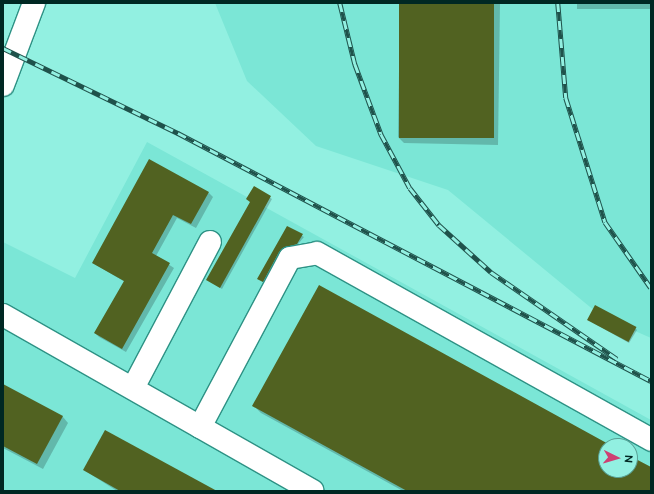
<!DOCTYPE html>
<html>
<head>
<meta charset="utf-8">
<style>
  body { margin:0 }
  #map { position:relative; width:654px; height:494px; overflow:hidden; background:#92f0e1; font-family:Ubuntu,sans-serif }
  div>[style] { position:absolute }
  .built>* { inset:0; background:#7be6d6 }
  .shadow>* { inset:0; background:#0003; transform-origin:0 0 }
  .building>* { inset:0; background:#516221; transform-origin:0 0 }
  .roads { filter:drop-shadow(1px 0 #2e9285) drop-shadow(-1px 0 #2e9285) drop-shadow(0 1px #2e9285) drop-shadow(0 -1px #2e9285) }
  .minor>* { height:22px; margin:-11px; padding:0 11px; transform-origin:11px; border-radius:11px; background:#fff }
  .rail>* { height:4.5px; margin-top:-2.25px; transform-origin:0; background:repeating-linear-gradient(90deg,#92f0e1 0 9px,#1f524b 0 18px); box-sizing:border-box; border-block:1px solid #1f524b }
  span { translate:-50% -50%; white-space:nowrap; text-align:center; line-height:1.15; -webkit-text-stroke:4px #92f0e1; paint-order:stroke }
  .frame { position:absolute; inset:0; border:4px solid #002823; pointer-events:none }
  .north { position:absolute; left:598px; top:438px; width:40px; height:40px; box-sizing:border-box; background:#92f0e1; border:1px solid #58a095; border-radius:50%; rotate:95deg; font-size:11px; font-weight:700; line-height:16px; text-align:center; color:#002823 }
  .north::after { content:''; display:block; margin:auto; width:14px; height:18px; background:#cd4072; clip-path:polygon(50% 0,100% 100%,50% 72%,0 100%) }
</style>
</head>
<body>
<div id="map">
  <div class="built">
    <i style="clip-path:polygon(215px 3px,651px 3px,651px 338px,601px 316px,448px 190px,316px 146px,247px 81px)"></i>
    <i style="clip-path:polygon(evenodd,147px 142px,651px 420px,651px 491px,3px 491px,3px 242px,75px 278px,147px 142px,606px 446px,630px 446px,630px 470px,606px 470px,606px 446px)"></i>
  </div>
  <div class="shadow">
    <i style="clip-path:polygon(400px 3px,500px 3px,498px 145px,404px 143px,398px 137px)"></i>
    <i style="left:577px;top:3px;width:74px;height:6px"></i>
    <i style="clip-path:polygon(254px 187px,272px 199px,222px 289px,209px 281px,251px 202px)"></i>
    <i style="clip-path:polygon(209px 193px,213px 197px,196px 228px,177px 218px,156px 256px,174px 268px,126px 352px,99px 337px,95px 333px,125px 282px,93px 263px)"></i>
    <i style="clip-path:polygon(287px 228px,304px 237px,265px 283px,260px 280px)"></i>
    <i style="clip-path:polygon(590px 321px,635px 328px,637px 330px,629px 343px)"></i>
    <i style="clip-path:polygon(3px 385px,63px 417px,68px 423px,43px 469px,3px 448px)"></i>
    <i style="clip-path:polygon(254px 406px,610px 446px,606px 446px,606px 470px,630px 470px,630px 457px,651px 468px,651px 491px,403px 491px,261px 413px)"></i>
    <i style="clip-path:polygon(84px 470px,215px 491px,117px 491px)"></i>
  </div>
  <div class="building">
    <i style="left:399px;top:3px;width:95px;height:135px"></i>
    <i style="clip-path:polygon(149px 159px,209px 192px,191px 224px,173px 215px,152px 253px,170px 263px,122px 349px,94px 333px,124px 281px,92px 263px)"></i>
    <i style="clip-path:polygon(254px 186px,271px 196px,220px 288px,206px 280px,250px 202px,246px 199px)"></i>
    <i style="clip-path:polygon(287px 226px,303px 234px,297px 244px,283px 248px,279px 252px,263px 282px,257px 279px)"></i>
    <i style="clip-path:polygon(319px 285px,612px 446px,606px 446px,606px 470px,630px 470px,630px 456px,651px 467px,651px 491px,407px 491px,252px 406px)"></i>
    <i style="left:595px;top:305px;width:47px;height:17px;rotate:28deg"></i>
    <i style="clip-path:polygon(3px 384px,63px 416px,37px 464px,3px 446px)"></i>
    <i style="clip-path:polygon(105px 430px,217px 491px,120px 491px,83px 470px)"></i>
  </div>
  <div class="roads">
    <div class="minor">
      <i style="left:3px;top:85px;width:88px;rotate:-69.3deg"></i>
      <i style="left:3px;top:315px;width:356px;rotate:29.6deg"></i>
      <i style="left:133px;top:388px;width:165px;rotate:-62.2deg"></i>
      <i style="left:200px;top:427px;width:191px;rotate:-62deg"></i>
      <i style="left:290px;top:258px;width:27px;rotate:-10deg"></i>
      <i style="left:317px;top:253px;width:383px;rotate:29.2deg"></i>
    </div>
  </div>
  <div class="rail">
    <i style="left:340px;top:3px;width:63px;rotate:76.2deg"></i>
    <i style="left:355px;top:64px;width:75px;rotate:69.6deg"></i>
    <i style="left:381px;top:134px;width:61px;rotate:61.8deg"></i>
    <i style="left:410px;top:188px;width:47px;rotate:51.9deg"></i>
    <i style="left:439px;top:225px;width:70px;rotate:42.1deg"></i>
    <i style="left:491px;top:272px;width:153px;rotate:34.6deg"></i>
    <i style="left:558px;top:3px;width:95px;rotate:85.2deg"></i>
    <i style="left:566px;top:98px;width:130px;rotate:72.5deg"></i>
    <i style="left:605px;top:222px;width:80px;rotate:55.1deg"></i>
    <i style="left:3px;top:48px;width:195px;rotate:25.9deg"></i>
    <i style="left:178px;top:133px;width:534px;rotate:27.67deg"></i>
  </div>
  <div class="frame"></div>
  <div class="north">N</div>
</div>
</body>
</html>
